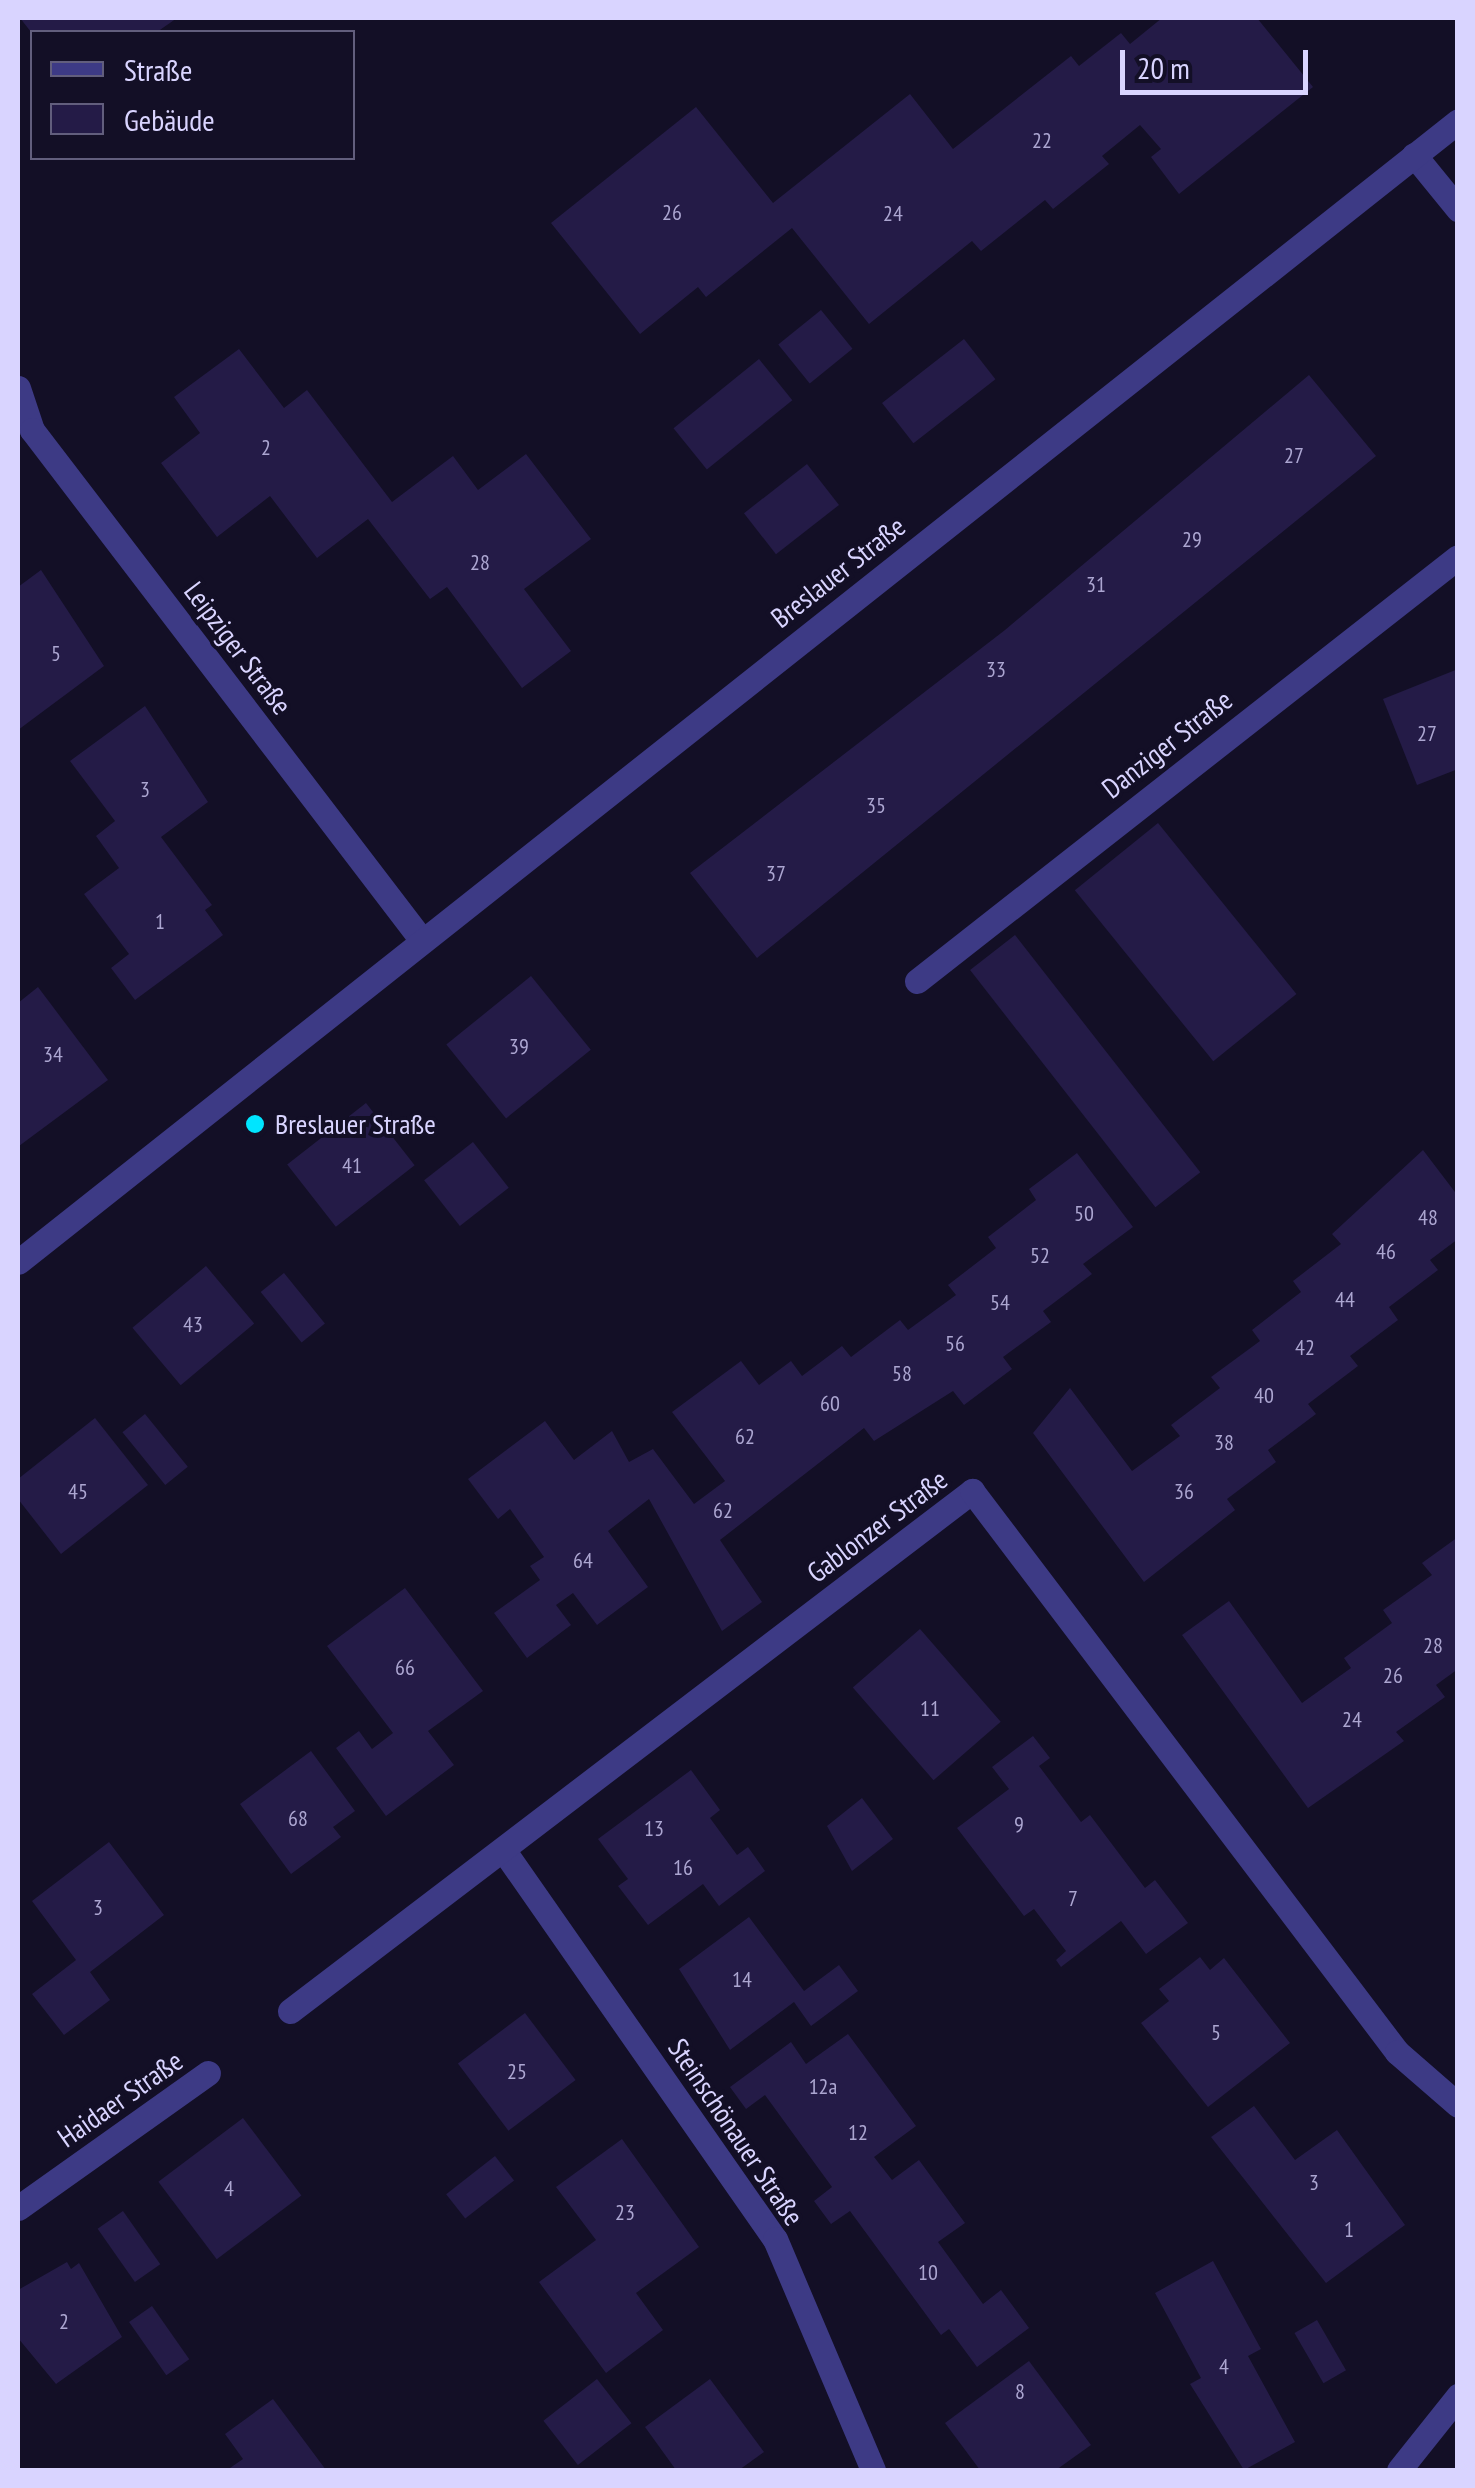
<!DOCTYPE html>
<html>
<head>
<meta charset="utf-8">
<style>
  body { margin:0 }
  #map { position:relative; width:1475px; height:2488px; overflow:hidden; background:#130f26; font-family:"PT Sans Narrow",sans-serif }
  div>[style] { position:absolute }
  .building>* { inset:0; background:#241b47; transform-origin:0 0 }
  .minor>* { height:25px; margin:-12.5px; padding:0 12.5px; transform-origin:12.5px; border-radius:12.5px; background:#3d3a85 }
  .dots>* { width:28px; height:28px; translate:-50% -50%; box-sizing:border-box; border:5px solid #130f26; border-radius:50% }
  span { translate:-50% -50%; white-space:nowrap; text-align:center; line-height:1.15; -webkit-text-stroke:8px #130f26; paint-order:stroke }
  .number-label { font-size:22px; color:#aca6d1 }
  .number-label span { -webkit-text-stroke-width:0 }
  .street-label { font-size:28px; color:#d9d4ff }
  .poi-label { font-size:28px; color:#d9d4ff }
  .left { translate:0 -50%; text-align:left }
  .frame { position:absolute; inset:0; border:20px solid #d9d4ff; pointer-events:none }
  .legend { position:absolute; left:30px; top:30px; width:325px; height:130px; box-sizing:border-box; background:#130f26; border:2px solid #625e7d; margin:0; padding:12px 18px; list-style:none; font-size:30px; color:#d9d4ff }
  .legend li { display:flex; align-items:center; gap:20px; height:50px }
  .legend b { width:50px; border:2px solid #625e7d }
  .scale { position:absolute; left:1120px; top:50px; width:188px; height:45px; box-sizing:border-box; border:5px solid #d9d4ff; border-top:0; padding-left:12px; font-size:30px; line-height:35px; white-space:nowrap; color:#d9d4ff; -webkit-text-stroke:8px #130f26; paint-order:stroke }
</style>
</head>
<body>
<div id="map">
  <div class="building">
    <i style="clip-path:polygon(20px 18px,177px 18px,157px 32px,31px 32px)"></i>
    <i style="clip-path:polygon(1162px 18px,1257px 18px,1313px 87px,1179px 194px,1151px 157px,1161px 149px,1140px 125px,1102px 156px,1109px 164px,1053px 209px,1045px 200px,981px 251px,972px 241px,869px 324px,792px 228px,706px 297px,698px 287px,640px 334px,551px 223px,696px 107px,773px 203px,910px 94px,953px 149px,1071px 56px,1079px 66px,1121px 33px,1130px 44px)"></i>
    <i style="left:821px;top:310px;width:50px;height:55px;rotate:51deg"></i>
    <i style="left:964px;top:339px;width:51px;height:104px;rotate:52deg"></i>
    <i style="clip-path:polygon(239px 349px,284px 408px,307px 390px,392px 502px,453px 456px,478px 490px,526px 454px,591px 539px,524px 589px,571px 651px,522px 688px,447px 587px,430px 599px,368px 519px,317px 558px,270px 496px,217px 537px,161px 463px,200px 433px,174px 397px)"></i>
    <i style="left:759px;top:359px;width:53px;height:110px;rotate:51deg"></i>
    <i style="clip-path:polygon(1309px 375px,1376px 456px,757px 958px,690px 873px,1005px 630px)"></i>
    <i style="left:807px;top:464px;width:52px;height:80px;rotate:52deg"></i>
    <i style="clip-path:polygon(41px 570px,104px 666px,18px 730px,18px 587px)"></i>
    <i style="clip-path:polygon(1458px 669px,1458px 769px,1417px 785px,1383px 699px)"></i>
    <i style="clip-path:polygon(145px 706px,208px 802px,161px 837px,212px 905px,205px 910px,223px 935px,135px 1000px,111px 968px,129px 954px,84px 894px,119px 868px,96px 836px,115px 821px,70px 761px)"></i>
    <i style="left:1158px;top:823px;width:220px;height:107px;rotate:51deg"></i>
    <i style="left:1015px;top:935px;width:301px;height:57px;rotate:52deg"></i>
    <i style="left:531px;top:976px;width:95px;height:109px;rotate:51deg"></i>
    <i style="clip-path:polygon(38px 987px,108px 1080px,19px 1146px,18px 1003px)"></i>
    <i style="left:366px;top:1103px;width:79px;height:100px;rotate:52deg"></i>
    <i style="left:473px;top:1142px;width:58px;height:62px;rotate:52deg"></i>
    <i style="clip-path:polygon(1423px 1150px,1458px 1196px,1458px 1239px,1430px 1260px,1438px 1270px,1389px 1307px,1398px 1320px,1350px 1356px,1358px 1366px,1308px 1404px,1316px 1414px,1268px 1450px,1276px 1462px,1227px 1499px,1235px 1510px,1144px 1582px,1033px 1433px,1070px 1388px,1132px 1471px,1180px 1436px,1171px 1425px,1220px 1388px,1211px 1377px,1260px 1341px,1252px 1330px,1301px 1292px,1293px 1281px,1341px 1244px,1332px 1234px)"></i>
    <i style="clip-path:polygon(1077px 1153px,1133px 1227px,1083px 1264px,1092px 1274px,1043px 1311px,1051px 1322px,1003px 1357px,1012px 1369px,964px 1405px,953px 1391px,874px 1441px,864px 1428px,720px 1540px,762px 1602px,722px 1631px,649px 1499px,608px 1531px,648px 1587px,597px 1625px,573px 1593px,556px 1605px,571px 1625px,527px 1658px,494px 1613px,540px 1580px,530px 1566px,544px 1557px,510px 1509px,498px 1519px,468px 1479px,545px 1421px,574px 1460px,612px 1431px,629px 1462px,653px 1449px,694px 1504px,725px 1481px,672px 1412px,741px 1361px,759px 1385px,791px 1361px,802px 1376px,842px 1346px,851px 1357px,900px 1320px,908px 1330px,956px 1295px,948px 1285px,996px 1248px,988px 1237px,1036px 1200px,1029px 1189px)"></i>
    <i style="left:206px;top:1266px;width:75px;height:96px;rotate:50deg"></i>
    <i style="left:284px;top:1273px;width:65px;height:30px;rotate:51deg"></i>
    <i style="left:145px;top:1414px;width:68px;height:29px;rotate:51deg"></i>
    <i style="clip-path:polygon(95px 1418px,148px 1485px,61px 1554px,18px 1499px,18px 1479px)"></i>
    <i style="clip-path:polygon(1458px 1537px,1458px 1669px,1436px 1685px,1445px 1697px,1396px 1732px,1404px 1741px,1308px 1808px,1182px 1635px,1229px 1601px,1302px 1703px,1351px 1668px,1344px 1658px,1392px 1623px,1383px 1610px,1432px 1575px,1422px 1563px)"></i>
    <i style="clip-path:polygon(405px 1588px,483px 1691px,428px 1731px,454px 1765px,386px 1816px,336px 1748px,359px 1731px,372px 1749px,393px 1733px,327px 1646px)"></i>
    <i style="left:920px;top:1629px;width:123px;height:89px;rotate:49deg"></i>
    <i style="clip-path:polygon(1033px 1736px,1050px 1758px,1039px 1766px,1081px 1822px,1090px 1815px,1145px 1888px,1155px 1880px,1188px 1923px,1146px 1954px,1121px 1921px,1061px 1967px,1056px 1960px,1066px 1951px,1034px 1909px,1024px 1916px,957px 1828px,1009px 1789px,992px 1767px)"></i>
    <i style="clip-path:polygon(311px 1751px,355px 1811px,333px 1827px,341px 1837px,291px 1874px,240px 1804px)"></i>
    <i style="clip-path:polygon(691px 1770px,720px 1810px,710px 1818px,737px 1855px,748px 1847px,765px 1871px,719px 1906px,703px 1884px,648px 1925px,618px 1886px,628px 1879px,598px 1839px)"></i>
    <i style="clip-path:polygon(862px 1798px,893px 1839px,852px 1871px,827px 1826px)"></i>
    <i style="clip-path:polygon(109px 1842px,164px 1915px,90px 1972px,110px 2000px,64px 2035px,32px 1994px,76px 1960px,32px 1901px)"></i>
    <i style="clip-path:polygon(749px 1917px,804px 1991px,839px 1965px,858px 1991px,811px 2026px,794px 2002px,730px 2050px,679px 1969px)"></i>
    <i style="clip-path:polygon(1200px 1957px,1210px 1970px,1224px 1958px,1290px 2043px,1208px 2107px,1141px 2023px,1169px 2001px,1159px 1989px)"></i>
    <i style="left:525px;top:2013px;width:84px;height:84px;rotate:53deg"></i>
    <i style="clip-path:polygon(848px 2034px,916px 2126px,874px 2157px,892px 2180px,919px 2160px,965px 2223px,938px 2242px,983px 2304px,1001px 2290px,1029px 2328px,977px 2367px,949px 2329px,941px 2335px,850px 2211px,831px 2224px,814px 2201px,832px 2187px,765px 2095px,746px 2109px,730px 2087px,791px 2042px,806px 2064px)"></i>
    <i style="clip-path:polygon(1254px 2106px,1295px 2160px,1337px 2130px,1405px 2225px,1326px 2283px,1211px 2137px)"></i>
    <i style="left:243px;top:2118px;width:97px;height:106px;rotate:53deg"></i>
    <i style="clip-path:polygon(622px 2139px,699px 2247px,636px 2293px,663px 2330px,606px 2373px,539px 2282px,596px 2240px,556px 2187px)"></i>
    <i style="left:495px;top:2156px;width:31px;height:62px;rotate:52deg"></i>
    <i style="left:123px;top:2211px;width:65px;height:31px;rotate:55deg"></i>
    <i style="clip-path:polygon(1213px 2261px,1261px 2349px,1248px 2356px,1295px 2442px,1244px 2470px,1190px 2384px,1201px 2378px,1155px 2293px)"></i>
    <i style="clip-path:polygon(67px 2262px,71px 2269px,79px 2263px,122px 2337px,56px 2384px,18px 2338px,18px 2290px)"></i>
    <i style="left:152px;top:2306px;width:65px;height:28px;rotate:55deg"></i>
    <i style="left:1317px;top:2320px;width:58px;height:26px;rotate:60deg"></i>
    <i style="clip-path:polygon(1029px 2361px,1091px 2445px,1056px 2470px,980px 2470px,945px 2423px)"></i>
    <i style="left:597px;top:2379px;width:56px;height:68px;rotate:52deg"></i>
    <i style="clip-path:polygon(710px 2379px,764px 2452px,739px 2470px,676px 2470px,645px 2427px)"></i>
    <i style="clip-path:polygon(273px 2399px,291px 2423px,326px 2470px,227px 2470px,243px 2459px,225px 2434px)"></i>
  </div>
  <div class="minor">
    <i style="left:1414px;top:155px;width:70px;rotate:50.8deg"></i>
    <i style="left:18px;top:388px;width:44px;rotate:71.6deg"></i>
    <i style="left:32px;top:430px;width:641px;rotate:52.61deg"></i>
    <i style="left:917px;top:981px;width:687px;rotate:-38.09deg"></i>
    <i style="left:18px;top:1262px;width:1837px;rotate:-38.39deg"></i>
    <i style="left:504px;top:1851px;width:473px;rotate:55.1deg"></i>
    <i style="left:775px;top:2239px;width:251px;rotate:67deg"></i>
    <i style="left:290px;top:2011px;width:858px;rotate:-37.32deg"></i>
    <i style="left:972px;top:1491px;width:704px;rotate:52.85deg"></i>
    <i style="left:1397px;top:2052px;width:81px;rotate:41deg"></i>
    <i style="left:18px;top:2208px;width:233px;rotate:-35.4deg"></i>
    <i style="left:1399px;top:2470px;width:95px;rotate:-51.4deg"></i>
  </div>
  <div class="dots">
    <i style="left:255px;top:1124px;background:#00e5ff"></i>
  </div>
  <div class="number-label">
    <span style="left:1042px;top:141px">22</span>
    <span style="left:672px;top:213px">26</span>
    <span style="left:893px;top:214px">24</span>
    <span style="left:266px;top:448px">2</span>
    <span style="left:1294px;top:456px">27</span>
    <span style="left:1192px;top:540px">29</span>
    <span style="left:480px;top:563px">28</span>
    <span style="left:1096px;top:585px">31</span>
    <span style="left:56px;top:654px">5</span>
    <span style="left:996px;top:670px">33</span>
    <span style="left:1427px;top:734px">27</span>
    <span style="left:145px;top:790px">3</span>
    <span style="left:876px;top:806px">35</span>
    <span style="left:776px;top:874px">37</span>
    <span style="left:160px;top:922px">1</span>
    <span style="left:519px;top:1047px">39</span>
    <span style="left:53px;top:1055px">34</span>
    <span style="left:352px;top:1166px">41</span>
    <span style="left:1084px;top:1214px">50</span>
    <span style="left:1428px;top:1218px">48</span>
    <span style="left:1386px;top:1252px">46</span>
    <span style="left:1040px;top:1256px">52</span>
    <span style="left:1345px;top:1300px">44</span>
    <span style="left:1000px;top:1303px">54</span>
    <span style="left:193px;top:1325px">43</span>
    <span style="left:955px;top:1344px">56</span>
    <span style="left:1305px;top:1348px">42</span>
    <span style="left:902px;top:1374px">58</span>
    <span style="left:1264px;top:1396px">40</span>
    <span style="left:830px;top:1404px">60</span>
    <span style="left:745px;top:1437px">62</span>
    <span style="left:1224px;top:1443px">38</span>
    <span style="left:78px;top:1492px">45</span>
    <span style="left:1184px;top:1492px">36</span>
    <span style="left:723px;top:1511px">62</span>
    <span style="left:583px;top:1561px">64</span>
    <span style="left:1433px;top:1646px">28</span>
    <span style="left:405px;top:1668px">66</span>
    <span style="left:1393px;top:1676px">26</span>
    <span style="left:930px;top:1709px">11</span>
    <span style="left:1352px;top:1720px">24</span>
    <span style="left:298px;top:1819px">68</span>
    <span style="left:1019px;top:1825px">9</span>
    <span style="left:654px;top:1829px">13</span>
    <span style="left:683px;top:1868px">16</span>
    <span style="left:1073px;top:1899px">7</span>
    <span style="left:98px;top:1908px">3</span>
    <span style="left:742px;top:1980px">14</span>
    <span style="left:1216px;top:2033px">5</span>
    <span style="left:517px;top:2072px">25</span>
    <span style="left:823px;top:2087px">12a</span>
    <span style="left:858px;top:2133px">12</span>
    <span style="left:1314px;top:2183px">3</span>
    <span style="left:229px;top:2189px">4</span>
    <span style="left:625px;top:2213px">23</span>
    <span style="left:1349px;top:2230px">1</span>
    <span style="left:928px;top:2273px">10</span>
    <span style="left:64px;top:2322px">2</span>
    <span style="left:1224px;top:2367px">4</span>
    <span style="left:1020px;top:2392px">8</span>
  </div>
  <div class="street-label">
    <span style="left:838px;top:572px;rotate:-38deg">Breslauer Straße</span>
    <span style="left:238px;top:648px;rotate:53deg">Leipziger Straße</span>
    <span style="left:1167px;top:744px;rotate:-38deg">Danziger Straße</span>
    <span style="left:877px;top:1526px;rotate:-37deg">Gablonzer Straße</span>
    <span style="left:120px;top:2099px;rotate:-35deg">Haidaer Straße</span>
    <span style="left:736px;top:2132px;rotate:56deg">Steinschönauer Straße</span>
  </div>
  <div class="poi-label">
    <span class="left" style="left:275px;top:1124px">Breslauer Straße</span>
  </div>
  <div class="frame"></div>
  <ul class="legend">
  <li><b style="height:12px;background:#3d3a85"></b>Straße</li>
  <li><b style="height:28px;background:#241b47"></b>Gebäude</li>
  </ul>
  <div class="scale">20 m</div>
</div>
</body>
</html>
